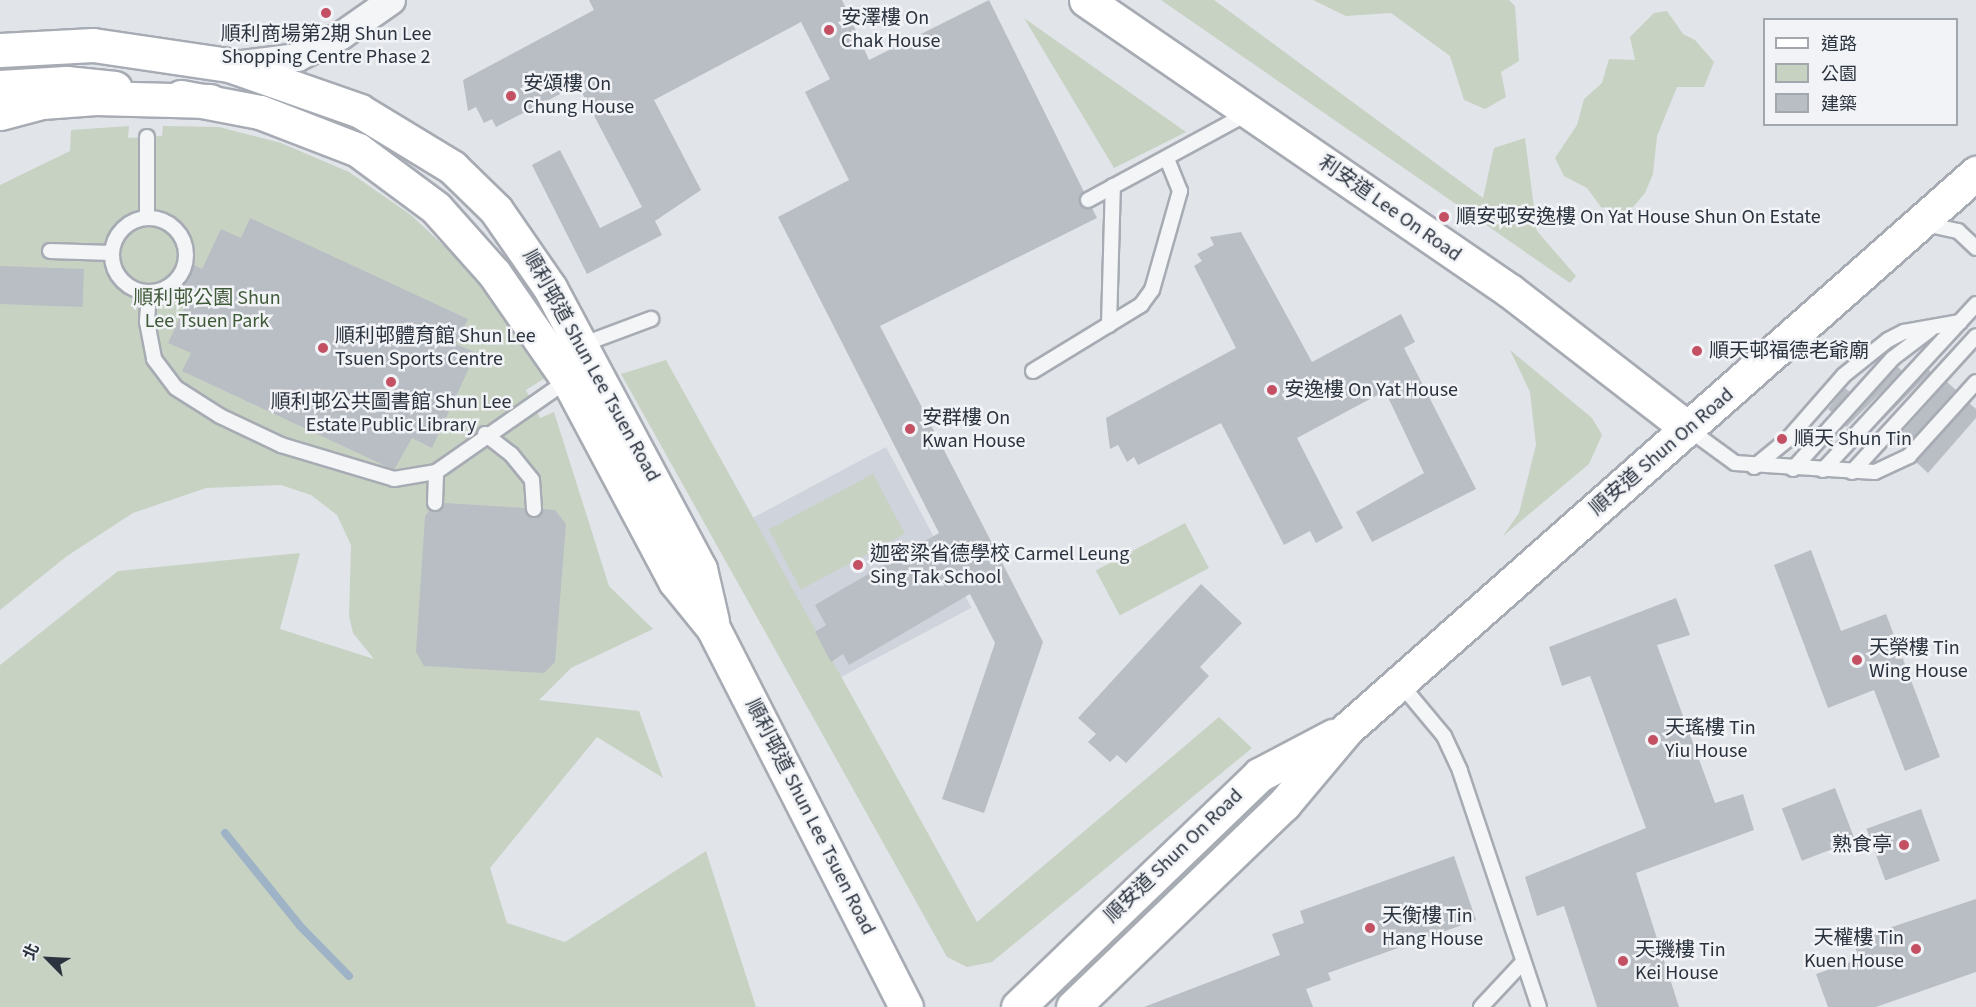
<!DOCTYPE html>
<html>
<head>
<meta charset="utf-8">
<style>
  body { margin:0 }
  #map { position:relative; width:1976px; height:1007px; overflow:hidden; background:#e1e4e9; font-family:"Source Sans 3","Noto Sans TC",sans-serif }
  div>[style] { position:absolute }
  .built>* { inset:0; background:#cfd3db; transform-origin:0 0 }
  .green>* { inset:0; background:#c7d2c3; transform-origin:0 0 }
  .stream>* { height:8px; margin:-4px; padding:0 4px; transform-origin:4px; border-radius:4px; background:#9fb3c6 }
  .building>* { inset:0; background:#b9bec5; transform-origin:0 0 }
  .roads { filter:drop-shadow(2px 0 #a7abb3) drop-shadow(-2px 0 #a7abb3) drop-shadow(0 2px #a7abb3) drop-shadow(0 -2px #a7abb3) }
  .lane>* { height:14px; margin:-7px; padding:0 7px; transform-origin:7px; border-radius:7px; background:#f4f5f7 }
  .lane>.ring { margin:-7px; padding:0; box-sizing:content-box; background:none; border:14px solid #f4f5f7; border-radius:50% }
  .street>* { height:27px; margin:-13.5px; padding:0 13.5px; transform-origin:13.5px; border-radius:13.5px; background:#f4f5f7 }
  .secondary>* { height:33px; margin:-16.5px; padding:0 16.5px; transform-origin:16.5px; border-radius:16.5px; background:#fff }
  .primary>* { height:33px; margin:-16.5px; padding:0 16.5px; transform-origin:16.5px; border-radius:16.5px; background:#fff }
  .dots>* { width:16px; height:16px; translate:-50% -50%; box-sizing:border-box; border:3px solid #f1f3f6; border-radius:50% }
  span { translate:-50% -50%; white-space:nowrap; text-align:center; line-height:1.15; -webkit-text-stroke:5px #f1f3f6; paint-order:stroke }
  .poi-label { font-size:20px; color:#2b333f }
  .left { translate:0 -50%; text-align:left }
  .right { translate:-100% -50%; text-align:right }
  .street-label { font-size:20px; color:#2b333f }
  .park-label { font-size:20px; color:#405a39 }
  .legend { position:absolute; left:1763px; top:18px; width:195px; height:108px; box-sizing:border-box; background:#f1f3f6; border:2px solid #a2a6ad; margin:0; padding:8px 10px; list-style:none; font-size:18px; color:#2b333f }
  .legend li { display:flex; align-items:center; gap:12px; height:30px }
  .legend b { width:30px; border:2px solid #a2a6ad }
  .north { position:absolute; left:18px; top:929px; width:60px; height:60px; -webkit-text-stroke:4px #f1f3f6; paint-order:stroke; rotate:294deg; font-size:16px; font-weight:700; line-height:24px; text-align:center; color:#2b333f }
  .north::after { content:''; display:block; margin:auto; width:21px; height:27px; background:#2b333f; clip-path:polygon(50% 0,100% 100%,50% 72%,0 100%) }
</style>
</head>
<body>
<div id="map">
  <div class="built">
    <i style="left:886px;top:447px;width:182px;height:162px;rotate:62deg"></i>
  </div>
  <div class="green">
    <i style="clip-path:polygon(1161px 0,1214px 0,1483px 198px,1494px 148px,1525px 138px,1537px 231px,1576px 276px,1570px 283px)"></i>
    <i style="clip-path:polygon(1313px 0,1509px 0,1515px 6px,1519px 61px,1501px 72px,1506px 97px,1485px 109px,1464px 100px,1450px 56px,1391px 13px,1346px 16px)"></i>
    <i style="clip-path:polygon(1667px 11px,1683px 34px,1695px 40px,1714px 62px,1704px 87px,1677px 87px,1657px 136px,1653px 174px,1645px 193px,1626px 215px,1601px 207px,1587px 188px,1564px 176px,1555px 158px,1577px 125px,1584px 99px,1602px 83px,1609px 59px,1635px 60px,1630px 37px,1654px 13px)"></i>
    <i style="clip-path:polygon(1024px 18px,1186px 132px,1114px 168px)"></i>
    <i style="clip-path:polygon(129px 126px,128px 138px,162px 136px,163px 126px,219px 127px,281px 143px,349px 172px,411px 215px,460px 261px,508px 321px,545px 378px,526px 390px,540px 418px,554px 412px,609px 586px,653px 629px,571px 668px,539px 700px,639px 711px,663px 778px,597px 737px,490px 868px,507px 923px,565px 942px,706px 851px,756px 1007px,0 1007px,0 665px,118px 571px,300px 553px,280px 629px,374px 659px,353px 633px,349px 616px,351px 545px,337px 515px,311px 495px,281px 485px,206px 488px,133px 513px,67px 556px,0 610px,0 185px,70px 151px,71px 130px)"></i>
    <i style="clip-path:polygon(1510px 350px,1592px 418px,1602px 435px,1589px 464px,1503px 536px,1519px 513px,1536px 445px,1530px 392px)"></i>
    <i style="clip-path:polygon(666px 360px,977px 922px,1219px 717px,1252px 748px,992px 962px,967px 967px,947px 957px,621px 374px)"></i>
    <i style="left:873px;top:474px;width:68px;height:118px;rotate:62deg"></i>
    <i style="left:1185px;top:523px;width:51px;height:101px;rotate:62deg"></i>
  </div>
  <div class="stream">
    <i style="left:225px;top:833px;width:119px;rotate:51.1deg"></i>
    <i style="left:300px;top:926px;width:70px;rotate:45.6deg"></i>
  </div>
  <div class="building">
    <i style="clip-path:polygon(589px 0,842px 0,869px 60px,989px 0,1084px 192px,1080px 204px,1092px 208px,1097px 218px,880px 326px,1043px 642px,984px 813px,942px 799px,995px 643px,970px 594px,849px 665px,843px 654px,831px 662px,815px 632px,826px 625px,815px 605px,939px 533px,778px 217px,849px 180px,805px 92px,830px 79px,801px 22px,654px 100px,701px 190px,655px 221px,662px 235px,587px 274px,532px 165px,560px 150px,600px 228px,642px 207px,578px 85px,496px 127px,492px 119px,484px 123px,476px 107px,468px 111px,463px 80px,594px 10px)"></i>
    <i style="clip-path:polygon(250px 218px,468px 319px,456px 344px,476px 353px,432px 448px,412px 438px,394px 470px,182px 371px,191px 353px,168px 343px,188px 301px,177px 297px,192px 264px,202px 269px,221px 229px,241px 238px)"></i>
    <i style="clip-path:polygon(1241px 232px,1312px 362px,1401px 314px,1415px 342px,1404px 348px,1476px 489px,1372px 542px,1356px 512px,1424px 473px,1385px 391px,1297px 438px,1343px 528px,1316px 543px,1310px 531px,1284px 545px,1221px 423px,1138px 465px,1134px 457px,1127px 462px,1118px 445px,1110px 449px,1106px 418px,1236px 348px,1194px 266px,1202px 261px,1197px 254px,1214px 245px,1210px 237px)"></i>
    <i style="left:0;top:266px;width:84px;height:38px;rotate:2deg"></i>
    <i style="left:1898px;top:367px;width:6px;height:79px;rotate:45deg"></i>
    <i style="left:1928px;top:369px;width:4px;height:79px;rotate:45deg"></i>
    <i style="left:1947px;top:382px;width:12px;height:79px;rotate:42deg"></i>
    <i style="left:1845px;top:388px;width:6px;height:27px;rotate:39deg"></i>
    <i style="clip-path:polygon(1969px 403px,1976px 409px,1976px 418px,1928px 473px,1916px 462px)"></i>
    <i style="clip-path:polygon(444px 503px,525px 508px,534px 518px,543px 509px,555px 510px,566px 524px,555px 662px,544px 673px,424px 666px,416px 652px,425px 516px,430px 510px,440px 511px)"></i>
    <i style="clip-path:polygon(1811px 550px,1841px 631px,1886px 614px,1940px 757px,1905px 771px,1874px 690px,1828px 708px,1774px 565px)"></i>
    <i style="clip-path:polygon(1201px 584px,1242px 623px,1200px 667px,1209px 676px,1126px 763px,1117px 755px,1110px 762px,1088px 742px,1096px 734px,1078px 718px)"></i>
    <i style="clip-path:polygon(1676px 598px,1690px 635px,1657px 645px,1715px 803px,1743px 794px,1754px 830px,1636px 873px,1679px 1007px,1597px 1007px,1564px 906px,1537px 916px,1525px 877px,1646px 828px,1590px 676px,1562px 686px,1549px 647px)"></i>
    <i style="left:1835px;top:788px;width:56px;height:57px;rotate:69deg"></i>
    <i style="left:1921px;top:809px;width:55px;height:58px;rotate:70deg"></i>
    <i style="clip-path:polygon(1454px 856px,1476px 920px,1328px 973px,1331px 980px,1306px 989px,1313px 1007px,1144px 1007px,1280px 955px,1272px 934px,1304px 923px,1300px 911px)"></i>
    <i style="clip-path:polygon(1976px 899px,1976px 972px,1876px 1007px,1828px 1007px,1816px 974px,1859px 959px,1853px 940px)"></i>
  </div>
  <div class="roads">
    <div class="lane">
      <i style="left:147px;top:137px;width:81px;rotate:90deg"></i>
      <i style="left:1088px;top:200px;width:182px;rotate:-28.5deg"></i>
      <i class="ring" style="left:112px;top:218px;width:60px;height:60px"></i>
      <i style="left:1925px;top:224px;width:34px;rotate:12deg"></i>
      <i style="left:1958px;top:231px;width:25px;rotate:43deg"></i>
      <i style="left:50px;top:251px;width:62px;rotate:1.8deg"></i>
      <i style="left:149px;top:292px;width:30px;rotate:94deg"></i>
      <i style="left:147px;top:322px;width:38px;rotate:79deg"></i>
      <i style="left:154px;top:359px;width:36px;rotate:53deg"></i>
      <i style="left:176px;top:388px;width:52px;rotate:32.5deg"></i>
      <i style="left:220px;top:416px;width:68px;rotate:25.4deg"></i>
      <i style="left:281px;top:445px;width:118px;rotate:16.7deg"></i>
      <i style="left:394px;top:479px;width:43px;rotate:-9.5deg"></i>
      <i style="left:436px;top:472px;width:161px;rotate:-34.9deg"></i>
      <i style="left:1109px;top:325px;width:139px;rotate:-88.4deg"></i>
      <i style="left:581px;top:345px;width:75px;rotate:-20.4deg"></i>
      <i style="left:1033px;top:371px;width:127px;rotate:-31.4deg"></i>
      <i style="left:1141px;top:305px;width:19px;rotate:-54deg"></i>
      <i style="left:1152px;top:290px;width:103px;rotate:-74.2deg"></i>
      <i style="left:1180px;top:191px;width:35px;rotate:-112deg"></i>
      <i style="left:1687px;top:428px;width:59px;rotate:36.1deg"></i>
      <i style="left:1735px;top:463px;width:140px;rotate:3.7deg"></i>
      <i style="left:1875px;top:472px;width:38px;rotate:-25deg"></i>
      <i style="left:1909px;top:456px;width:100px;rotate:-47.8deg"></i>
      <i style="left:485px;top:434px;width:33px;rotate:38deg"></i>
      <i style="left:511px;top:454px;width:33px;rotate:51deg"></i>
      <i style="left:532px;top:480px;width:29px;rotate:86deg"></i>
      <i style="left:1754px;top:467px;width:43px;rotate:-39.3deg"></i>
      <i style="left:1787px;top:440px;width:86px;rotate:-48.8deg"></i>
      <i style="left:1844px;top:375px;width:56px;rotate:-38.5deg"></i>
      <i style="left:1888px;top:340px;width:18px;rotate:-27deg"></i>
      <i style="left:1904px;top:332px;width:57px;rotate:-10.1deg"></i>
      <i style="left:1793px;top:469px;width:149px;rotate:-48deg"></i>
      <i style="left:1893px;top:358px;width:46px;rotate:-37.1deg"></i>
      <i style="left:1823px;top:470px;width:226px;rotate:-47.3deg"></i>
      <i style="left:1852px;top:472px;width:184px;rotate:-47.6deg"></i>
      <i style="left:435px;top:503px;width:31px;rotate:-88deg"></i>
      <i style="left:1399px;top:682px;width:70px;rotate:50.2deg"></i>
      <i style="left:1444px;top:736px;width:38px;rotate:65deg"></i>
      <i style="left:1460px;top:771px;width:249px;rotate:71.5deg"></i>
      <i style="left:1481px;top:1007px;width:62px;rotate:-47deg"></i>
    </div>
    <div class="street">
      <i style="left:234px;top:65px;width:64px;rotate:-7.2deg"></i>
      <i style="left:297px;top:57px;width:49px;rotate:-26.6deg"></i>
      <i style="left:341px;top:35px;width:61px;rotate:-35deg"></i>
    </div>
    <div class="secondary">
      <i style="left:1086px;top:0;width:514px;rotate:34.46deg"></i>
      <i style="left:1510px;top:291px;width:224px;rotate:37.7deg"></i>
      <i style="left:0;top:50px;width:93px;rotate:-3.1deg"></i>
      <i style="left:93px;top:45px;width:137px;rotate:8.4deg"></i>
      <i style="left:229px;top:65px;width:139px;rotate:19.3deg"></i>
      <i style="left:360px;top:111px;width:108px;rotate:31.3deg"></i>
      <i style="left:452px;top:167px;width:62px;rotate:44.3deg"></i>
      <i style="left:496px;top:210px;width:95px;rotate:55.3deg"></i>
      <i style="left:550px;top:288px;width:319px;rotate:61.9deg"></i>
      <i style="left:700px;top:569px;width:53px;rotate:77deg"></i>
      <i style="left:0;top:87px;width:66px;rotate:-3.5deg"></i>
      <i style="left:66px;top:83px;width:49px;rotate:5.8deg"></i>
      <i style="left:181px;top:97px;width:80px;rotate:10.8deg"></i>
      <i style="left:260px;top:112px;width:105px;rotate:21.2deg"></i>
      <i style="left:358px;top:150px;width:97px;rotate:36.6deg"></i>
      <i style="left:436px;top:208px;width:87px;rotate:48.3deg"></i>
      <i style="left:494px;top:273px;width:130px;rotate:55.3deg"></i>
      <i style="left:568px;top:380px;width:228px;rotate:62deg"></i>
      <i style="left:675px;top:581px;width:60px;rotate:51deg"></i>
      <i style="left:713px;top:628px;width:425px;rotate:63deg"></i>
      <i style="left:1018px;top:1007px;width:335px;rotate:-43.9deg"></i>
      <i style="left:1259px;top:775px;width:84px;rotate:-27.8deg"></i>
      <i style="left:1073px;top:1007px;width:293px;rotate:-43.9deg"></i>
      <i style="left:1284px;top:804px;width:98px;rotate:-50deg"></i>
      <i style="left:1347px;top:729px;width:840px;rotate:-41.47deg"></i>
    </div>
    <div class="primary">
      <i style="left:0;top:113px;width:43px;rotate:-14.7deg"></i>
      <i style="left:42px;top:102px;width:54px;rotate:-4.2deg"></i>
      <i style="left:96px;top:98px;width:114px;rotate:1.5deg"></i>
    </div>
  </div>
  <div class="dots">
    <i style="left:326px;top:13px;background:#c45063"></i>
    <i style="left:829px;top:30px;background:#c45063"></i>
    <i style="left:511px;top:96px;background:#c45063"></i>
    <i style="left:1444px;top:217px;background:#c45063"></i>
    <i style="left:323px;top:348px;background:#c45063"></i>
    <i style="left:1697px;top:351px;background:#c45063"></i>
    <i style="left:391px;top:382px;background:#c45063"></i>
    <i style="left:1272px;top:390px;background:#c45063"></i>
    <i style="left:910px;top:429px;background:#c45063"></i>
    <i style="left:1782px;top:439px;background:#c45063"></i>
    <i style="left:858px;top:565px;background:#c45063"></i>
    <i style="left:1857px;top:660px;background:#c45063"></i>
    <i style="left:1653px;top:740px;background:#c45063"></i>
    <i style="left:1904px;top:845px;background:#c45063"></i>
    <i style="left:1370px;top:928px;background:#c45063"></i>
    <i style="left:1916px;top:949px;background:#c45063"></i>
    <i style="left:1623px;top:961px;background:#c45063"></i>
  </div>
  <div class="poi-label">
    <span class="left" style="left:841px;top:30px">安澤樓 On<br>Chak House</span>
    <span style="left:326px;top:46px">順利商場第2期 Shun Lee<br>Shopping Centre Phase 2</span>
    <span class="left" style="left:523px;top:96px">安頌樓 On<br>Chung House</span>
    <span class="left" style="left:1456px;top:217px">順安邨安逸樓 On Yat House Shun On Estate</span>
    <span class="left" style="left:335px;top:348px">順利邨體育館 Shun Lee<br>Tsuen Sports Centre</span>
    <span class="left" style="left:1709px;top:351px">順天邨福德老爺廟</span>
    <span class="left" style="left:1284px;top:390px">安逸樓 On Yat House</span>
    <span style="left:391px;top:414px">順利邨公共圖書館 Shun Lee<br>Estate Public Library</span>
    <span class="left" style="left:922px;top:430px">安群樓 On<br>Kwan House</span>
    <span class="left" style="left:1794px;top:439px">順天 Shun Tin</span>
    <span class="left" style="left:870px;top:566px">迦密梁省德學校 Carmel Leung<br>Sing Tak School</span>
    <span class="left" style="left:1869px;top:660px">天榮樓 Tin<br>Wing House</span>
    <span class="left" style="left:1665px;top:740px">天瑤樓 Tin<br>Yiu House</span>
    <span class="right" style="left:1892px;top:845px">熟食亭</span>
    <span class="left" style="left:1382px;top:928px">天衡樓 Tin<br>Hang House</span>
    <span class="right" style="left:1904px;top:950px">天權樓 Tin<br>Kuen House</span>
    <span class="left" style="left:1635px;top:962px">天璣樓 Tin<br>Kei House</span>
  </div>
  <div class="street-label">
    <span style="left:1390px;top:209px;rotate:35deg">利安道 Lee On Road</span>
    <span style="left:591px;top:366px;rotate:61deg">順利邨道 Shun Lee Tsuen Road</span>
    <span style="left:1662px;top:452px;rotate:-41deg">順安道 Shun On Road</span>
    <span style="left:810px;top:817px;rotate:63deg">順利邨道 Shun Lee Tsuen Road</span>
    <span style="left:1174px;top:856px;rotate:-44deg">順安道 Shun On Road</span>
  </div>
  <div class="park-label">
    <span style="left:207px;top:310px">順利邨公園 Shun<br>Lee Tsuen Park</span>
  </div>
  <ul class="legend">
  <li><b style="height:8px;background:#fff"></b>道路</li>
  <li><b style="height:16px;background:#c7d2c3"></b>公園</li>
  <li><b style="height:16px;background:#b9bec5"></b>建築</li>
  </ul>
  <div class="north">北</div>
</div>
</body>
</html>
